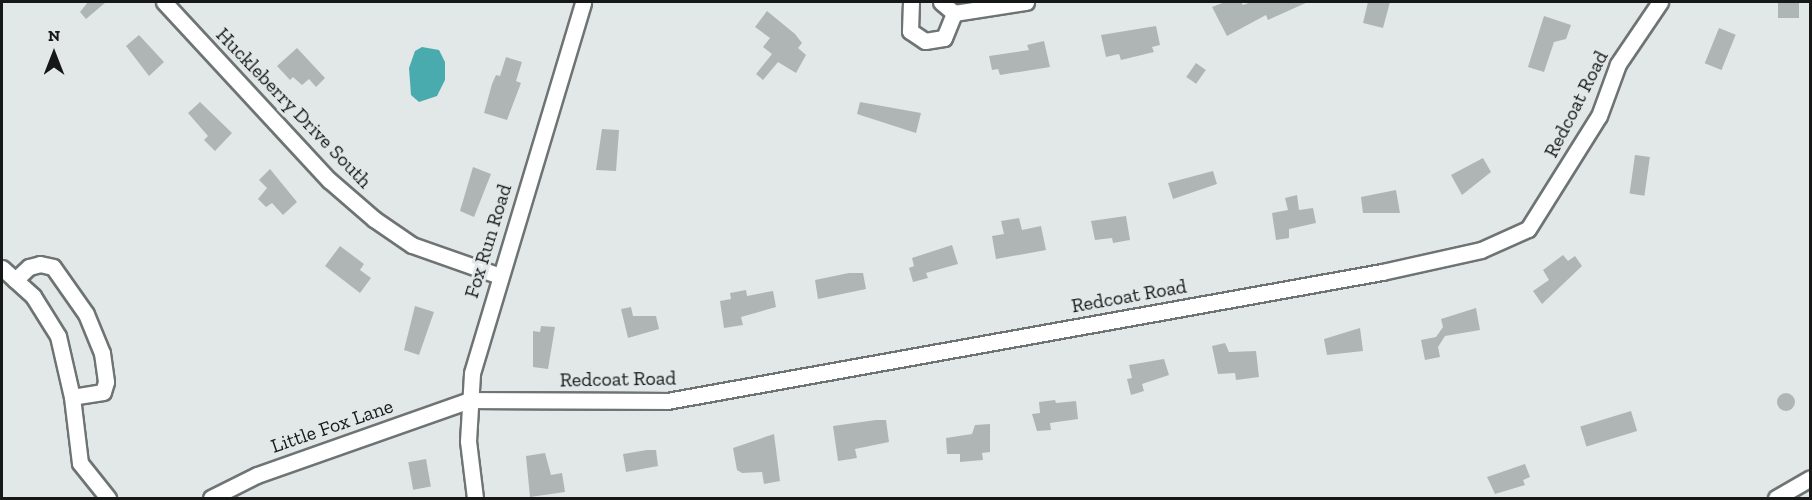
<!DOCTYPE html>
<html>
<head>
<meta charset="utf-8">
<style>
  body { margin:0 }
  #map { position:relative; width:1812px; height:500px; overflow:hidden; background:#e2e8e8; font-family:"Zilla Slab",serif }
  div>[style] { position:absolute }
  .water>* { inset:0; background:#4aabae }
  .building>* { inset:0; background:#afb5b5; transform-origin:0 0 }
  .round { border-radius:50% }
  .roads { filter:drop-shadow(2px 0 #6e7474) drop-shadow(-2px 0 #6e7474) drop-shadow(0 2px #6e7474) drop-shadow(0 -2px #6e7474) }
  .minor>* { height:15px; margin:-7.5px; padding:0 7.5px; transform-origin:7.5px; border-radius:7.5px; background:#fff }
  span { translate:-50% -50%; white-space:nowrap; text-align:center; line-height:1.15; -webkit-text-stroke:6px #e2e8e8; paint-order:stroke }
  .street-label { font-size:20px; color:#161818 }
  .frame { position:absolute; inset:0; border:3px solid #161818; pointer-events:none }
  .north { position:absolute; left:24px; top:24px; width:60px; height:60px; -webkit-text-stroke:4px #e2e8e8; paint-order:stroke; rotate:0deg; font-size:16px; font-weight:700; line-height:24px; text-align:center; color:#161818 }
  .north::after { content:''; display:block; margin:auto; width:21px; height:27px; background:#161818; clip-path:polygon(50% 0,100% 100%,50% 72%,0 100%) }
</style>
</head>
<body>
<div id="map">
  <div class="water">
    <i style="clip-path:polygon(422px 47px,439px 50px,445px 62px,445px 80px,437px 96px,419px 102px,411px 95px,409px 68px,415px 51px)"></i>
  </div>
  <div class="building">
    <i style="clip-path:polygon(88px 2px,106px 2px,86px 19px,80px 12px)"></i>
    <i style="clip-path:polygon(1225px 2px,1241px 2px,1243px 5px,1251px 2px,1308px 2px,1268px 20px,1266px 15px,1227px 36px,1212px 7px)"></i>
    <i style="clip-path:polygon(1368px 2px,1390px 2px,1383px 28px,1363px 23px)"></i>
    <i style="left:1778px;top:2px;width:21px;height:16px"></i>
    <i style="clip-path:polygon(767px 11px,795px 34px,802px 43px,798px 48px,806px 55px,796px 73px,778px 62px,763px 80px,756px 74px,772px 54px,763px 47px,770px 38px,755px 27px)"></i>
    <i style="clip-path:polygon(1544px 16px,1571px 25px,1566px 39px,1554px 42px,1544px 72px,1528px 67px)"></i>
    <i style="clip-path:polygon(1156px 26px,1160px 45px,1152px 47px,1154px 52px,1121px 60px,1119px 54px,1106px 57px,1101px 35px)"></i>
    <i style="left:1719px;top:28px;width:18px;height:38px;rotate:22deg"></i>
    <i style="clip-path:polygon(139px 35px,164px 62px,149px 76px,126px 46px)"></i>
    <i style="clip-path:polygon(1044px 41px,1050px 67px,1000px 75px,998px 69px,992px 70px,989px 56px,1029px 50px,1027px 45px)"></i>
    <i style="clip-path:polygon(297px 48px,325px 78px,316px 87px,309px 79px,302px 85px,293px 77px,290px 80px,277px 66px)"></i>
    <i style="clip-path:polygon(506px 57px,522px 62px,516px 81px,521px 83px,507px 120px,484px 113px,492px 84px,496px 75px,500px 76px)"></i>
    <i style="left:1196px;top:63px;width:12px;height:17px;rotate:35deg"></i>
    <i style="clip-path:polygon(200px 102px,232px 133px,215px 151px,204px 140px,208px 136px,188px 113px)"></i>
    <i style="clip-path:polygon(860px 102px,921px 113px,916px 133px,857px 114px)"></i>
    <i style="clip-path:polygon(602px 129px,619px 130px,616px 171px,596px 170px)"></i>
    <i style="left:1635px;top:155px;width:15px;height:39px;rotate:8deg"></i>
    <i style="clip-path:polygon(1483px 158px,1491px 172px,1462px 195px,1451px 175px)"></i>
    <i style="clip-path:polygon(473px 167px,491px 174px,474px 217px,460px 211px)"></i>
    <i style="clip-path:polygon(270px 169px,297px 202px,283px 215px,272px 203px,266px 207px,258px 199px,267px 188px,259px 180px)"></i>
    <i style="clip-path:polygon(1213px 171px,1217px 184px,1173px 199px,1168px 183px)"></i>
    <i style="clip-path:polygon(1396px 190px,1400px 213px,1363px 213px,1361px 197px)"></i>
    <i style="clip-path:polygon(1297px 195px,1299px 210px,1313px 208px,1316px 223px,1289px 229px,1289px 238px,1276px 240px,1272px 213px,1288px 210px,1285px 198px)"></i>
    <i style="clip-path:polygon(1126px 216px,1130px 240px,1113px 243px,1112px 238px,1095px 240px,1091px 221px)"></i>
    <i style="clip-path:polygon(1019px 218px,1022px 230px,1041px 226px,1046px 250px,996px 259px,992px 236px,1004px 234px,1001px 221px)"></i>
    <i style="clip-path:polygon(952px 245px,958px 264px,926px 273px,928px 278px,913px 282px,909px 268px,914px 266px,912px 258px)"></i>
    <i style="clip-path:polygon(340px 246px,364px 264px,360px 270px,371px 278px,360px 293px,325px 266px)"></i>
    <i style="clip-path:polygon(1563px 255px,1568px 261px,1575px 256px,1582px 266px,1542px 304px,1533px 291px,1549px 280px,1543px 270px)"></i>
    <i style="clip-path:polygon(849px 273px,863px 273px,866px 289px,818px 299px,815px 280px)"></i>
    <i style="clip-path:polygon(746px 290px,747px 296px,773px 291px,776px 307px,741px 317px,743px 325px,724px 328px,720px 301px,731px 299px,730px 293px)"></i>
    <i style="clip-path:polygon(415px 306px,434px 312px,419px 355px,404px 350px)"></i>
    <i style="clip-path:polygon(631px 307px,633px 316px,656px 316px,659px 329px,628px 338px,621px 309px)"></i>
    <i style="clip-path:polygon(1476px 308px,1480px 330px,1445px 336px,1438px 347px,1440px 357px,1425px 360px,1421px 340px,1436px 337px,1443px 327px,1441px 319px)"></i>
    <i style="clip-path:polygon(541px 326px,555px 327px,548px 369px,533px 367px,533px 331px,540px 332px)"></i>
    <i style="clip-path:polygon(1360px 328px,1363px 351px,1327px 355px,1324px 339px)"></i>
    <i style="clip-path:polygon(1225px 343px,1229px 352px,1256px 351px,1259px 377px,1236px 380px,1235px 373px,1218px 374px,1212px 346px)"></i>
    <i style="clip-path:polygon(1164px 359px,1169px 375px,1142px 384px,1144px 391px,1131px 395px,1127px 379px,1132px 378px,1129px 365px)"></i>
    <i class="round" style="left:1777px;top:393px;width:18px;height:18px"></i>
    <i style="clip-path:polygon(1055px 400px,1056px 403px,1076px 401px,1078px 419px,1050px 423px,1051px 430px,1037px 431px,1032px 414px,1040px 413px,1039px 402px)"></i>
    <i style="left:1631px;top:411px;width:21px;height:53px;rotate:73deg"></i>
    <i style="clip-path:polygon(876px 420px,886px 420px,889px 442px,855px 449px,857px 458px,838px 461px,833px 426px)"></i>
    <i style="clip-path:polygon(990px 424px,990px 452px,982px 453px,983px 460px,960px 462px,960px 454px,947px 454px,946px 438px,972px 434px,975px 425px)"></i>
    <i style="clip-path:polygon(774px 434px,780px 481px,764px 484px,762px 472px,742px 473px,737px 470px,733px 448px)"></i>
    <i style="clip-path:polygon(647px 450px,656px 450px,658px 466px,626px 472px,623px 454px)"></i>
    <i style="clip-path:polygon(545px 453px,551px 475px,562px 473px,565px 492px,530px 497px,526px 456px)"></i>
    <i style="left:426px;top:459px;width:28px;height:18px;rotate:80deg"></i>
    <i style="clip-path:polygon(1525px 464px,1530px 477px,1523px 480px,1525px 485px,1495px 494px,1487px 477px)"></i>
  </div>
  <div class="roads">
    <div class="minor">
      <i style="left:164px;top:2px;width:243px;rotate:47.2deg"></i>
      <i style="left:329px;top:180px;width:60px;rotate:40.9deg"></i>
      <i style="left:374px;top:219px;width:46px;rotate:34.4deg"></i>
      <i style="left:412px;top:245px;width:93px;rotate:19.4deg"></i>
      <i style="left:911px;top:2px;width:29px;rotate:92deg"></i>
      <i style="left:910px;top:31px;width:18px;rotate:34deg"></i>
      <i style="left:925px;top:41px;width:19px;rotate:-9deg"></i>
      <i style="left:944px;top:38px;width:27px;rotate:-68deg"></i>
      <i style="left:941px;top:2px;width:17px;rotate:40deg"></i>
      <i style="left:954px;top:13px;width:73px;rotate:-8.7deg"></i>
      <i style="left:2px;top:268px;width:42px;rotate:42.1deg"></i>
      <i style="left:33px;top:296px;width:47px;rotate:58deg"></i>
      <i style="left:58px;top:336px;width:63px;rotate:77.1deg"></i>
      <i style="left:72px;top:397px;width:66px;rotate:83.1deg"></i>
      <i style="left:80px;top:463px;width:45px;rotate:51.3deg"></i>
      <i style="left:15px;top:280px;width:19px;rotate:-43deg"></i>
      <i style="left:29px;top:267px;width:11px;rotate:-15deg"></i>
      <i style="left:40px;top:264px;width:13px;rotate:13deg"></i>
      <i style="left:53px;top:267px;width:57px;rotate:54.9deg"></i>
      <i style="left:86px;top:314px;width:42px;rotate:67.7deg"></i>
      <i style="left:102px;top:353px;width:29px;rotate:82deg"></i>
      <i style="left:106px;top:382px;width:10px;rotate:107deg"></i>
      <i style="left:103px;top:392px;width:31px;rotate:171deg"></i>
      <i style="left:211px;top:498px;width:51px;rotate:-26.6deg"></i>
      <i style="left:257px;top:475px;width:226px;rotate:-19.4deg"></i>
      <i style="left:470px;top:400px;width:197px;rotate:0.3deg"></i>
      <i style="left:667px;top:401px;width:727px;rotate:-10.23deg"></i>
      <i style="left:1382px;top:272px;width:101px;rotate:-12.5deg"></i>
      <i style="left:1481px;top:250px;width:51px;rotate:-24.1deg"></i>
      <i style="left:1528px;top:229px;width:133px;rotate:-57.9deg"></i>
      <i style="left:1599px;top:116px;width:55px;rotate:-69.9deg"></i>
      <i style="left:1618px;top:64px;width:75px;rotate:-55.9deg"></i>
      <i style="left:475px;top:498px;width:57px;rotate:-97deg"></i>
      <i style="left:468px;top:441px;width:68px;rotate:-86.6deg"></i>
      <i style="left:472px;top:373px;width:387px;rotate:-73.3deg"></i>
      <i style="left:1776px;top:498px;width:39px;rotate:-30deg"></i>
    </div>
  </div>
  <div class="street-label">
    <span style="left:1576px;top:104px;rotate:-63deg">Redcoat Road</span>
    <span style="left:294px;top:108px;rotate:46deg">Huckleberry Drive South</span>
    <span style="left:488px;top:241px;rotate:-73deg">Fox Run Road</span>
    <span style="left:1129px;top:296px;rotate:-10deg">Redcoat Road</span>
    <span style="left:618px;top:379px;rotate:-1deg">Redcoat Road</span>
    <span style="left:332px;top:426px;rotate:-19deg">Little Fox Lane</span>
  </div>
  <div class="frame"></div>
  <div class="north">N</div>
</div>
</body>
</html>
